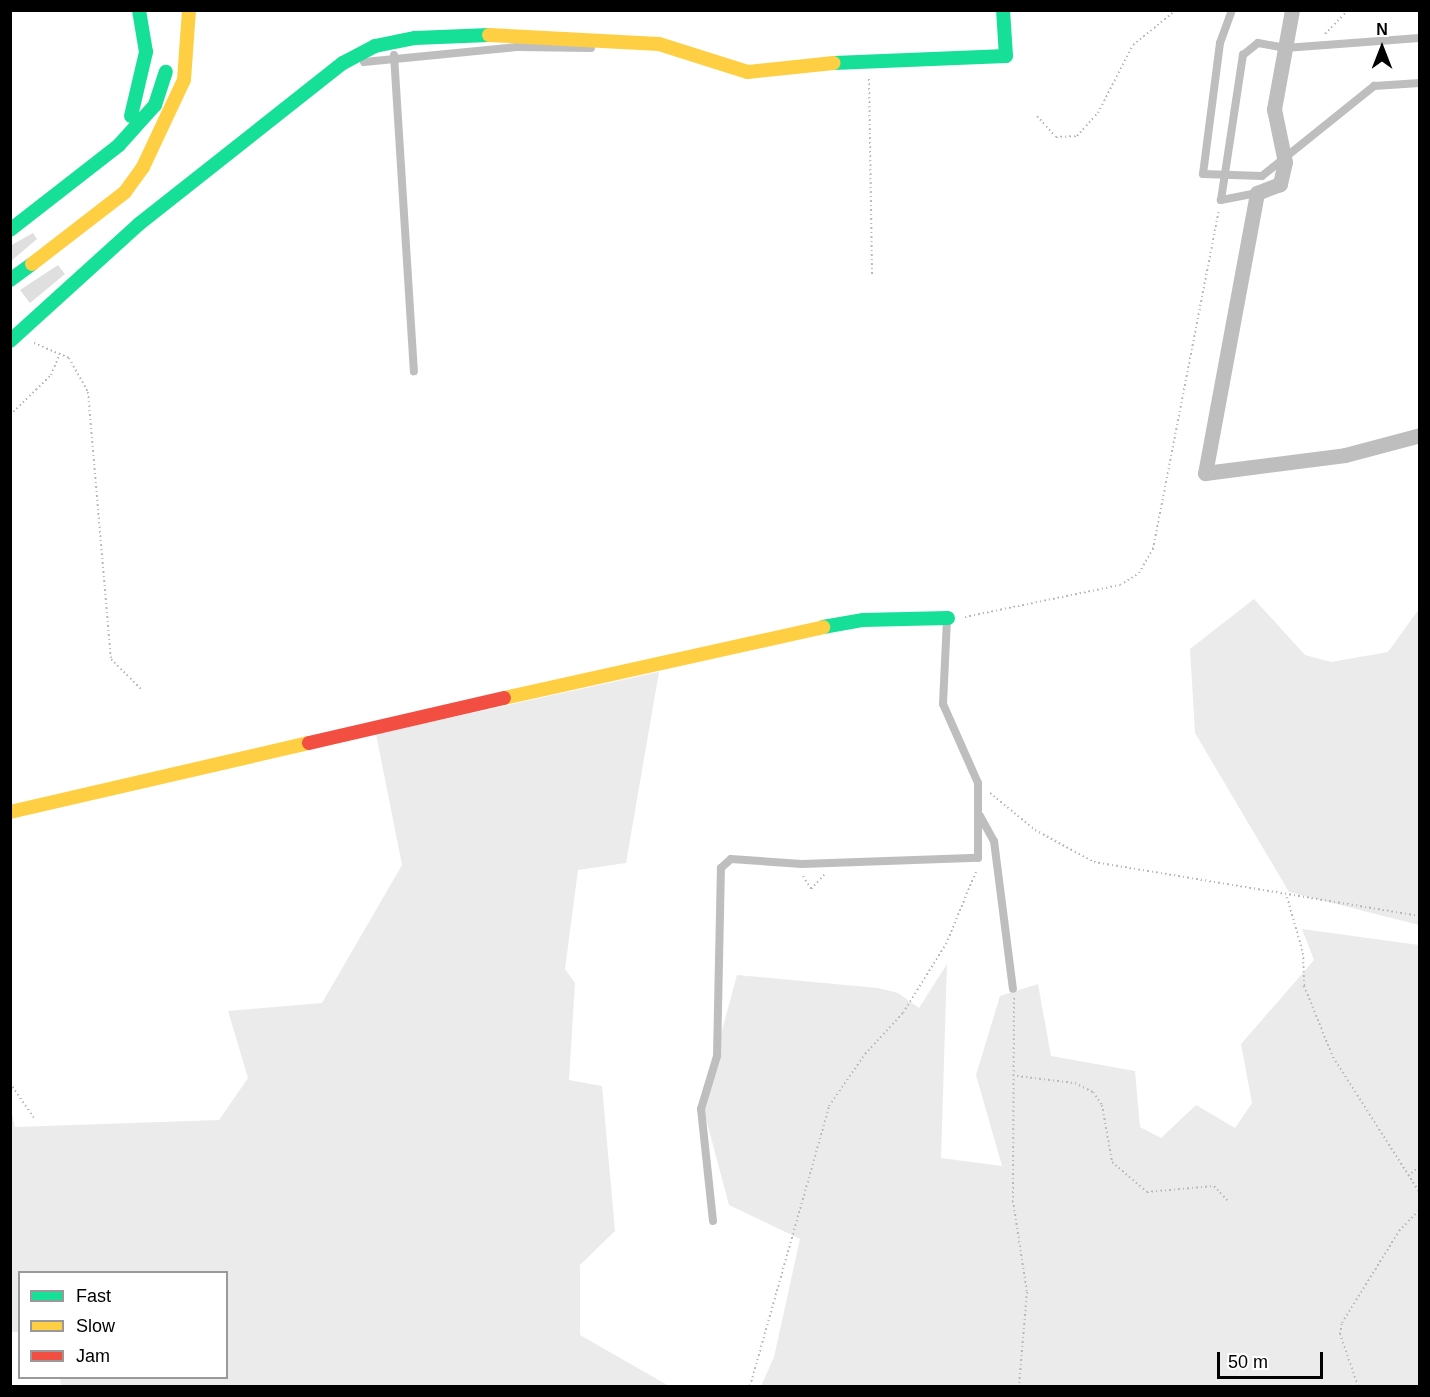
<!DOCTYPE html>
<html>
<head>
<meta charset="utf-8">
<style>
  body { margin:0 }
  #map { position:relative; width:1430px; height:1397px; overflow:hidden; background:#fff; font-family:Arial,sans-serif }
  div>[style] { position:absolute }
  .green>* { inset:0; background:#ebebeb }
  .building>* { inset:0; background:#dfdfdf }
  .path>* { height:2px; margin-top:-1px; transform-origin:0; background:repeating-linear-gradient(90deg,#b9b9b9 0 1.5px,transparent 0 4.5px) }
  .lane>* { height:8px; margin:-4px; padding:0 4px; transform-origin:4px; border-radius:4px; background:#bebebe }
  .street>* { height:15px; margin:-7.5px; padding:0 7.5px; transform-origin:7.5px; border-radius:7.5px; background:#bebebe }
  .fast>* { height:14px; margin:-7px; padding:0 7px; transform-origin:7px; border-radius:7px; background:#16e098 }
  .slow>* { height:14px; margin:-7px; padding:0 7px; transform-origin:7px; border-radius:7px; background:#ffcf43 }
  .jam>* { height:14px; margin:-7px; padding:0 7px; transform-origin:7px; border-radius:7px; background:#f24e42 }
  span { translate:-50% -50%; white-space:nowrap; text-align:center; line-height:1.15; -webkit-text-stroke:5px #fff; paint-order:stroke }
  .frame { position:absolute; inset:0; border:12px solid #000; pointer-events:none }
  .legend { position:absolute; left:18px; top:1271px; width:210px; height:108px; box-sizing:border-box; background:#fff; border:2px solid #999; margin:0; padding:8px 10px; list-style:none; font-size:18px; color:#000 }
  .legend li { display:flex; align-items:center; gap:12px; height:30px }
  .legend b { width:30px; border:2px solid #999 }
  .north { position:absolute; left:1352px; top:18px; width:60px; height:60px; -webkit-text-stroke:4px #fff; paint-order:stroke; rotate:0deg; font-size:16px; font-weight:700; line-height:24px; text-align:center; color:#000 }
  .north::after { content:''; display:block; margin:auto; width:21px; height:27px; background:#000; clip-path:polygon(50% 0,100% 100%,50% 72%,0 100%) }
  .scale { position:absolute; left:1217px; top:1352px; width:106px; height:27px; box-sizing:border-box; border:3px solid #000; border-top:0; padding-left:8px; font-size:18px; line-height:21px; white-space:nowrap; color:#000; -webkit-text-stroke:4px #fff; paint-order:stroke }
</style>
</head>
<body>
<div id="map">
  <div class="green">
    <i style="clip-path:polygon(1254px 599px,1305px 655px,1331px 662px,1388px 652px,1419px 609px,1419px 925px,1289px 892px,1195px 733px,1190px 649px)"></i>
    <i style="clip-path:polygon(659px 672px,626px 863px,578px 870px,565px 969px,575px 983px,569px 1080px,602px 1086px,615px 1231px,580px 1265px,580px 1335px,669px 1386px,61px 1386px,60px 1378px,226px 1378px,226px 1272px,20px 1272px,19px 1332px,11px 1332px,10px 1105px,15px 1127px,219px 1120px,248px 1078px,228px 1011px,322px 1003px,402px 865px,376px 734px)"></i>
    <i style="clip-path:polygon(1302px 929px,1419px 945px,1419px 1386px,761px 1386px,774px 1357px,800px 1239px,729px 1205px,702px 1104px,737px 975px,878px 988px,898px 993px,919px 1008px,947px 964px,941px 1158px,1002px 1166px,976px 1075px,1000px 996px,1038px 984px,1051px 1056px,1135px 1071px,1140px 1127px,1161px 1138px,1196px 1105px,1235px 1128px,1252px 1103px,1241px 1044px,1314px 960px)"></i>
  </div>
  <div class="building">
    <i style="clip-path:polygon(33px 233px,37px 239px,10px 262px,10px 246px)"></i>
    <i style="clip-path:polygon(58px 265px,65px 274px,30px 303px,20px 290px)"></i>
  </div>
  <div class="path">
    <i style="left:1325px;top:34px;width:33px;rotate:-46deg"></i>
    <i style="left:869px;top:79px;width:195px;rotate:89.1deg"></i>
    <i style="left:1037px;top:116px;width:28px;rotate:48deg"></i>
    <i style="left:1056px;top:137px;width:21px;rotate:-3deg"></i>
    <i style="left:1077px;top:136px;width:31px;rotate:-48deg"></i>
    <i style="left:1098px;top:113px;width:76px;rotate:-62.8deg"></i>
    <i style="left:1133px;top:45px;width:55px;rotate:-39.1deg"></i>
    <i style="left:34px;top:343px;width:38px;rotate:23deg"></i>
    <i style="left:69px;top:358px;width:39px;rotate:61deg"></i>
    <i style="left:88px;top:392px;width:268px;rotate:85.1deg"></i>
    <i style="left:111px;top:659px;width:42px;rotate:45deg"></i>
    <i style="left:10px;top:415px;width:57px;rotate:-44.3deg"></i>
    <i style="left:51px;top:375px;width:22px;rotate:-68deg"></i>
    <i style="left:965px;top:617px;width:158px;rotate:-11.7deg"></i>
    <i style="left:1120px;top:585px;width:22px;rotate:-32deg"></i>
    <i style="left:1139px;top:573px;width:28px;rotate:-60deg"></i>
    <i style="left:1153px;top:549px;width:344px;rotate:-79deg"></i>
    <i style="left:990px;top:793px;width:58px;rotate:39.4deg"></i>
    <i style="left:1035px;top:830px;width:67px;rotate:28.5deg"></i>
    <i style="left:1094px;top:862px;width:330px;rotate:9.4deg"></i>
    <i style="left:803px;top:876px;width:15px;rotate:58deg"></i>
    <i style="left:811px;top:889px;width:21px;rotate:-47deg"></i>
    <i style="left:1287px;top:897px;width:58px;rotate:74.1deg"></i>
    <i style="left:1303px;top:953px;width:33px;rotate:88deg"></i>
    <i style="left:1304px;top:986px;width:77px;rotate:67.8deg"></i>
    <i style="left:1333px;top:1057px;width:161px;rotate:57.4deg"></i>
    <i style="left:1014px;top:998px;width:203px;rotate:90.3deg"></i>
    <i style="left:1013px;top:1201px;width:92px;rotate:81.3deg"></i>
    <i style="left:1027px;top:1292px;width:94px;rotate:94.9deg"></i>
    <i style="left:1017px;top:1076px;width:58px;rotate:6.9deg"></i>
    <i style="left:1075px;top:1083px;width:20px;rotate:27deg"></i>
    <i style="left:1093px;top:1092px;width:16px;rotate:55deg"></i>
    <i style="left:1102px;top:1105px;width:58px;rotate:80deg"></i>
    <i style="left:1112px;top:1162px;width:46px;rotate:40.6deg"></i>
    <i style="left:1147px;top:1192px;width:67px;rotate:-5.1deg"></i>
    <i style="left:1214px;top:1186px;width:21px;rotate:47deg"></i>
    <i style="left:10px;top:1083px;width:42px;rotate:55.6deg"></i>
    <i style="left:1408px;top:1176px;width:16px;rotate:-40deg"></i>
    <i style="left:750px;top:1386px;width:291px;rotate:-74.2deg"></i>
    <i style="left:829px;top:1106px;width:63px;rotate:-55.3deg"></i>
    <i style="left:865px;top:1054px;width:56px;rotate:-47.2deg"></i>
    <i style="left:903px;top:1013px;width:81px;rotate:-58.1deg"></i>
    <i style="left:946px;top:944px;width:81px;rotate:-67.5deg"></i>
    <i style="left:1358px;top:1386px;width:55px;rotate:-109.1deg"></i>
    <i style="left:1340px;top:1334px;width:11px;rotate:-80deg"></i>
    <i style="left:1342px;top:1323px;width:108px;rotate:-58.2deg"></i>
    <i style="left:1399px;top:1231px;width:30px;rotate:-46deg"></i>
  </div>
  <div class="lane">
    <i style="left:1232px;top:10px;width:35px;rotate:110deg"></i>
    <i style="left:1220px;top:43px;width:132px;rotate:97.4deg"></i>
    <i style="left:1203px;top:174px;width:59px;rotate:1.9deg"></i>
    <i style="left:1262px;top:176px;width:144px;rotate:-38.8deg"></i>
    <i style="left:1374px;top:86px;width:46px;rotate:-3.7deg"></i>
    <i style="left:394px;top:55px;width:317px;rotate:86.4deg"></i>
    <i style="left:364px;top:62px;width:155px;rotate:-5.6deg"></i>
    <i style="left:518px;top:47px;width:73px;rotate:0.8deg"></i>
    <i style="left:1257px;top:193px;width:37px;rotate:169deg"></i>
    <i style="left:1221px;top:200px;width:147px;rotate:-81.4deg"></i>
    <i style="left:1243px;top:55px;width:19px;rotate:-39deg"></i>
    <i style="left:1258px;top:43px;width:27px;rotate:10deg"></i>
    <i style="left:1285px;top:48px;width:135px;rotate:-4.2deg"></i>
    <i style="left:980px;top:816px;width:29px;rotate:61deg"></i>
    <i style="left:994px;top:841px;width:149px;rotate:82.7deg"></i>
    <i style="left:713px;top:1221px;width:113px;rotate:-96.1deg"></i>
    <i style="left:701px;top:1109px;width:55px;rotate:-73.2deg"></i>
    <i style="left:717px;top:1056px;width:188px;rotate:-88.8deg"></i>
    <i style="left:721px;top:868px;width:13px;rotate:-42deg"></i>
    <i style="left:731px;top:859px;width:71px;rotate:4deg"></i>
    <i style="left:802px;top:864px;width:176px;rotate:-2deg"></i>
    <i style="left:978px;top:858px;width:75px;rotate:-90deg"></i>
    <i style="left:978px;top:783px;width:86px;rotate:-113.9deg"></i>
    <i style="left:943px;top:704px;width:84px;rotate:-87.3deg"></i>
  </div>
  <div class="street">
    <i style="left:1292px;top:10px;width:101px;rotate:100.3deg"></i>
    <i style="left:1274px;top:109px;width:54px;rotate:78.3deg"></i>
    <i style="left:1285px;top:162px;width:23px;rotate:103deg"></i>
    <i style="left:1280px;top:184px;width:25px;rotate:159deg"></i>
    <i style="left:1257px;top:193px;width:285px;rotate:100.5deg"></i>
    <i style="left:1205px;top:473px;width:141px;rotate:-7.3deg"></i>
    <i style="left:1345px;top:455px;width:78px;rotate:-14.9deg"></i>
  </div>
  <div class="fast">
    <i style="left:834px;top:63px;width:172px;rotate:-2.3deg"></i>
    <i style="left:1006px;top:56px;width:46px;rotate:-93.7deg"></i>
    <i style="left:131px;top:116px;width:66px;rotate:-76.8deg"></i>
    <i style="left:146px;top:52px;width:43px;rotate:-99.5deg"></i>
    <i style="left:10px;top:230px;width:138px;rotate:-37.9deg"></i>
    <i style="left:119px;top:145px;width:54px;rotate:-48deg"></i>
    <i style="left:155px;top:105px;width:35px;rotate:-72deg"></i>
    <i style="left:10px;top:280px;width:27px;rotate:-36deg"></i>
    <i style="left:10px;top:341px;width:174px;rotate:-42.2deg"></i>
    <i style="left:139px;top:224px;width:260px;rotate:-38.3deg"></i>
    <i style="left:343px;top:63px;width:36px;rotate:-28deg"></i>
    <i style="left:375px;top:46px;width:41px;rotate:-11.3deg"></i>
    <i style="left:415px;top:38px;width:74px;rotate:-2.3deg"></i>
    <i style="left:823px;top:627px;width:41px;rotate:-9.9deg"></i>
    <i style="left:863px;top:620px;width:85px;rotate:-1.3deg"></i>
  </div>
  <div class="slow">
    <i style="left:489px;top:35px;width:170px;rotate:3deg"></i>
    <i style="left:659px;top:44px;width:93px;rotate:17.5deg"></i>
    <i style="left:748px;top:72px;width:86px;rotate:-6deg"></i>
    <i style="left:32px;top:264px;width:118px;rotate:-37.7deg"></i>
    <i style="left:125px;top:192px;width:31px;rotate:-54deg"></i>
    <i style="left:143px;top:167px;width:96px;rotate:-64.8deg"></i>
    <i style="left:184px;top:80px;width:70px;rotate:-85.9deg"></i>
    <i style="left:504px;top:698px;width:327px;rotate:-12.5deg"></i>
    <i style="left:10px;top:812px;width:307px;rotate:-13deg"></i>
  </div>
  <div class="jam">
    <i style="left:309px;top:743px;width:200px;rotate:-13deg"></i>
  </div>
  <div class="frame"></div>
  <ul class="legend">
  <li><b style="height:8px;background:#16e098"></b>Fast</li>
  <li><b style="height:8px;background:#ffcf43"></b>Slow</li>
  <li><b style="height:8px;background:#f24e42"></b>Jam</li>
  </ul>
  <div class="north">N</div>
  <div class="scale">50 m</div>
</div>
</body>
</html>
